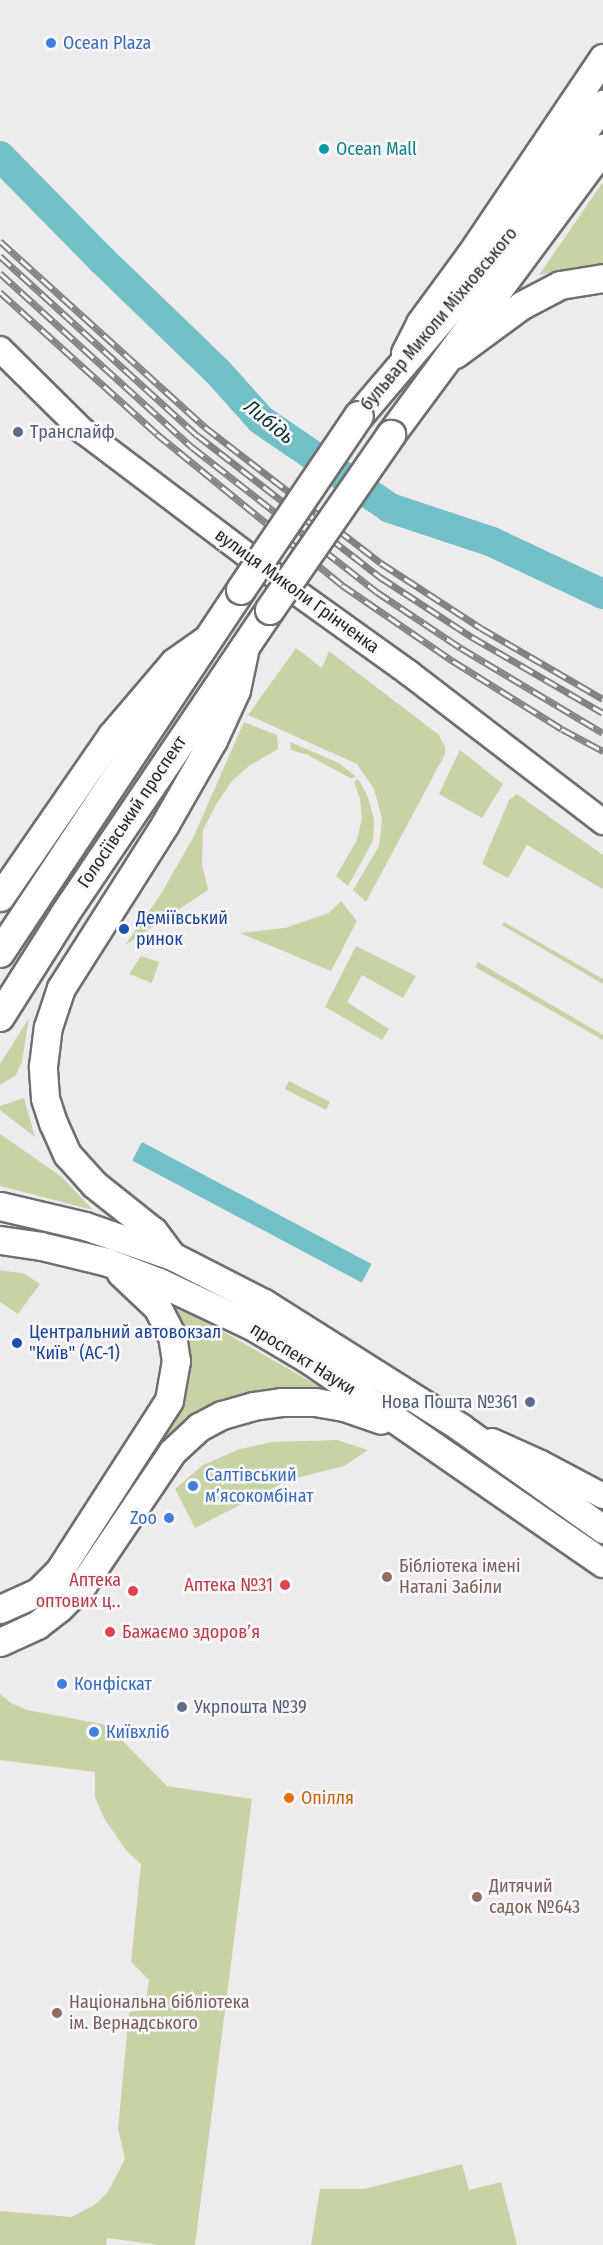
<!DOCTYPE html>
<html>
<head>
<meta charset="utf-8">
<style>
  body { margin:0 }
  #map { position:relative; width:603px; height:2245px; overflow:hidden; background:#edebee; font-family:"Fira Sans Condensed",sans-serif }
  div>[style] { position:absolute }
  .green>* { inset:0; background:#c6d4a4; transform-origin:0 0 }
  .water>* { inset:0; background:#71c0c6; transform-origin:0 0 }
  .river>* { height:30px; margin:-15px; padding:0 15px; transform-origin:15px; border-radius:15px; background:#71c0c6 }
  .roads { filter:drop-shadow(2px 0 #706e71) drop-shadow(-2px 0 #706e71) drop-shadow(0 2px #706e71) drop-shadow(0 -2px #706e71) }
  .secondary>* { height:24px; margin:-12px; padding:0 12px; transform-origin:12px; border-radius:12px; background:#fff }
  .primary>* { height:27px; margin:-13.5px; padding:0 13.5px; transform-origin:13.5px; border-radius:13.5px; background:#fff }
  .trunk>* { height:28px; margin:-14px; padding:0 14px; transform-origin:14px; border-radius:14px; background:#fff }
  .rail>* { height:7px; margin-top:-3.5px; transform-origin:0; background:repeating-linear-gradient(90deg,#faf8fb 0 14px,#828183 0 28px); box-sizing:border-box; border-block:2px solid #828183 }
  .bridges { filter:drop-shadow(2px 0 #706e71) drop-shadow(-2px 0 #706e71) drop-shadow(0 2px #706e71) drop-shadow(0 -2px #706e71) }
  .trunk-bridge>* { height:28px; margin:-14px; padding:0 14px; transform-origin:14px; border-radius:14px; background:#fff }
  .dots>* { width:16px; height:16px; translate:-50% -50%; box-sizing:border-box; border:3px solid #faf8fb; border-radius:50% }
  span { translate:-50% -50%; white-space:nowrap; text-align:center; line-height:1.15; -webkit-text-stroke:5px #faf8fb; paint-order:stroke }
  .shop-label { font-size:18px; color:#366cbe }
  .left { translate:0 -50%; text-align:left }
  .right { translate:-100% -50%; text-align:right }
  .culture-label { font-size:18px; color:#0d838f }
  .street-label { font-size:18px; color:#282728 }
  .service-label { font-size:18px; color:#4e5e75 }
  .transit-label { font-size:18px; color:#164399 }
  .education-label { font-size:18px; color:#785e54 }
  .health-label { font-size:18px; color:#be3a42 }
  .food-label { font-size:18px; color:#c56008 }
  .water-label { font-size:20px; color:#073033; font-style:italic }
</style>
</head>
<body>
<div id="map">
  <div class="green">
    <i style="clip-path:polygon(603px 182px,603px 263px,539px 275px)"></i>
    <i style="clip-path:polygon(296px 648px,322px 668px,329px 651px,439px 735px,445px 747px,445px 754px,366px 902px,353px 890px,379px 846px,382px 819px,374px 789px,357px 764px,248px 715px)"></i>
    <i style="clip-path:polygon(244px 722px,277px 735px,278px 749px,249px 766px,232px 781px,217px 803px,203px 830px,202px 864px,208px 890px,125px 945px,161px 894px,193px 838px)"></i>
    <i style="clip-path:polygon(290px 742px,339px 763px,355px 776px,352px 779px,308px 755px,291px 750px)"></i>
    <i style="clip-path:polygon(460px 750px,503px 784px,482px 818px,439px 794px)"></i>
    <i style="clip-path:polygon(358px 779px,367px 794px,374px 819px,373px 841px,348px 886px,336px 876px,357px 840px,362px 818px,360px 799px,354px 782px)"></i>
    <i style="clip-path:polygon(517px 794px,603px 855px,603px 889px,527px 845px,508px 878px,482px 864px,509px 800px)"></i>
    <i style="clip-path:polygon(341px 901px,357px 921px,331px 971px,240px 933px,285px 928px,329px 913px)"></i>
    <i style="clip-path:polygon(504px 922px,603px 979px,603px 984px,502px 925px)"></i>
    <i style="clip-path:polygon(356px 946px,416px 976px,403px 998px,362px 975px,347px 1002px,389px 1029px,382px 1040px,325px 1007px)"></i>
    <i style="clip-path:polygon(141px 956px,159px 962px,152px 983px,129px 974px)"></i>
    <i style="clip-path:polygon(478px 962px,603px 1035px,603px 1040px,475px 967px)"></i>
    <i style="clip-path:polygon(29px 1018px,22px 1062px,16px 1075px,0 1085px,0 1064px)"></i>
    <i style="left:289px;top:1081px;width:46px;height:9px;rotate:27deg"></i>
    <i style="clip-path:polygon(24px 1098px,35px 1137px,0 1110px,0 1106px)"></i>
    <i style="clip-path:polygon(0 1134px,62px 1177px,93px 1210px,0 1186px)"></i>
    <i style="clip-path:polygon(0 1270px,25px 1274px,40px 1284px,18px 1314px,0 1302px)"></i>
    <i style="clip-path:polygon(173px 1303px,324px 1389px,285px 1389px,145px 1475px,140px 1471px,170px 1426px,186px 1391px,187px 1342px)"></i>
    <i style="clip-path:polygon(337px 1440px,368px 1450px,344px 1466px,289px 1480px,195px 1528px,175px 1489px,203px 1465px,240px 1449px,272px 1442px)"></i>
    <i style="clip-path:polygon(0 1694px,11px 1703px,27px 1710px,107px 1725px,167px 1786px,252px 1799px,195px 2245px,159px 2245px,107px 2238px,106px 2245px,0 2245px,0 2211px,71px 2217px,93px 2206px,108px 2192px,125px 2159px,118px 2129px,129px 2012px,145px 2009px,149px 1980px,131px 1962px,141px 1864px,126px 1850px,104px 1818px,95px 1797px,95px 1772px,0 1760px)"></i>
    <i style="clip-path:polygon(462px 2164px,469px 2190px,501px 2182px,517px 2245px,311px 2245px,320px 2189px,364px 2189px)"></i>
  </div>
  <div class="water">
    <i style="left:142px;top:1142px;width:260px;height:21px;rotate:28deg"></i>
  </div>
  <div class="river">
    <i style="left:0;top:156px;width:146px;rotate:45.6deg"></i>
    <i style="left:102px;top:260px;width:161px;rotate:44deg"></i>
    <i style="left:218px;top:372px;width:64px;rotate:48.1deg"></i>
    <i style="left:261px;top:420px;width:156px;rotate:34.3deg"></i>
    <i style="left:390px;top:508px;width:108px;rotate:18.4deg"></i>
    <i style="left:492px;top:542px;width:123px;rotate:25.1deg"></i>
  </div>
  <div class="roads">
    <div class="secondary">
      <i style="left:0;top:349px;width:117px;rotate:44.7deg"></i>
      <i style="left:83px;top:431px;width:267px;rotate:37.1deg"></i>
      <i style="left:296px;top:592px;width:139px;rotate:35.6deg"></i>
      <i style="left:409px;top:673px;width:245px;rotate:37.5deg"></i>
      <i style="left:492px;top:1441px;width:54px;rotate:24.2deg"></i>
      <i style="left:541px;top:1463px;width:70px;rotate:28deg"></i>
    </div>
    <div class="primary">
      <i style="left:405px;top:353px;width:34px;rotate:-63deg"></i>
      <i style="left:420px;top:323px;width:84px;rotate:-53.7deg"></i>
      <i style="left:470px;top:255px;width:238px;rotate:-56deg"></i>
      <i style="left:455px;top:354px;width:83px;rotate:-36.2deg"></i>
      <i style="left:522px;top:305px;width:43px;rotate:-27.8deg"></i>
      <i style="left:560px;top:285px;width:44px;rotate:-9.2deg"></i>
      <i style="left:0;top:897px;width:196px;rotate:-55.4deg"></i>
      <i style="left:111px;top:736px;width:97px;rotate:-49.6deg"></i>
      <i style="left:174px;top:662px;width:39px;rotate:-35deg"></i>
      <i style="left:0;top:1206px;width:87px;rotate:13.2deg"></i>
      <i style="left:85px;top:1226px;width:92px;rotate:19deg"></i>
      <i style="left:172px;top:1256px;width:103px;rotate:27.1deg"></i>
      <i style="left:264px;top:1303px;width:232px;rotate:32.3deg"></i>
      <i style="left:460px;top:1427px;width:176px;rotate:35.5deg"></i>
      <i style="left:0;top:1240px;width:41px;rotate:8.3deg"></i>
      <i style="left:41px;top:1246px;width:68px;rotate:13.6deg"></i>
      <i style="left:107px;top:1262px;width:56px;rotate:21deg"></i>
      <i style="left:159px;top:1282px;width:103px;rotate:25.3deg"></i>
      <i style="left:252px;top:1326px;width:69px;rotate:30.7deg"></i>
      <i style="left:311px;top:1361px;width:355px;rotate:34.7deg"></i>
      <i style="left:172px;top:1256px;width:31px;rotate:-127deg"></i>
      <i style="left:153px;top:1231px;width:75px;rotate:-141.5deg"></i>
      <i style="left:94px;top:1184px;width:40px;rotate:-132deg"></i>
      <i style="left:67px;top:1154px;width:34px;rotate:-114deg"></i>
      <i style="left:53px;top:1123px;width:26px;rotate:-108deg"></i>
      <i style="left:45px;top:1098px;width:32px;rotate:-94deg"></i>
      <i style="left:43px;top:1066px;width:39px;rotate:-83deg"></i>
      <i style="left:48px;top:1027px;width:41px;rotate:-71.6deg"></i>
      <i style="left:61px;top:988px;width:194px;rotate:-57.6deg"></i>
      <i style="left:165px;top:824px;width:97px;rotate:-60.3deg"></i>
      <i style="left:213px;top:740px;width:55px;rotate:-65.3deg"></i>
      <i style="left:236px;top:690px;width:44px;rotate:-78.2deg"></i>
      <i style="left:0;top:1609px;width:42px;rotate:-24.1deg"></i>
      <i style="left:38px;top:1592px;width:30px;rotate:-45deg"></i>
      <i style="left:59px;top:1571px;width:203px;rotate:-57.2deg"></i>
      <i style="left:169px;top:1400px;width:40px;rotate:-80deg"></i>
      <i style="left:176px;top:1361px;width:25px;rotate:-99deg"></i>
      <i style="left:172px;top:1336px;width:33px;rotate:-117deg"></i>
      <i style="left:157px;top:1307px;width:50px;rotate:-136.6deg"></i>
      <i style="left:0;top:1642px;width:41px;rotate:-24.7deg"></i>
      <i style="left:37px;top:1625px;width:28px;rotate:-38deg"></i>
      <i style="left:59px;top:1608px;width:34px;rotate:-45deg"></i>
      <i style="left:83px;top:1584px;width:159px;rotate:-56deg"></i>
      <i style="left:172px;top:1452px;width:37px;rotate:-43deg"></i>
      <i style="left:199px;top:1427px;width:26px;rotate:-28deg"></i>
      <i style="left:222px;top:1415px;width:32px;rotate:-16deg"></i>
      <i style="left:253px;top:1406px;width:28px;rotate:-8deg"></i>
      <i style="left:281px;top:1402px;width:34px"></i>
      <i style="left:315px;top:1402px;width:29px;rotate:10deg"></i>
      <i style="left:344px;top:1407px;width:39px;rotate:19deg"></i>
    </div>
    <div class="trunk">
      <i style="left:359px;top:416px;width:205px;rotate:-49.6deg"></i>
      <i style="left:492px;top:260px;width:191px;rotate:-54.4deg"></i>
      <i style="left:391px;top:435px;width:356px;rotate:-53.5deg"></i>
      <i style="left:0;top:953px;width:436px;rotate:-56.4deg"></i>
      <i style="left:0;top:1017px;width:122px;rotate:-57.7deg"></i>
      <i style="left:65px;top:914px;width:367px;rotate:-56deg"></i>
    </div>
  </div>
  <div class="rail">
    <i style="left:0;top:241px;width:277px;rotate:42.2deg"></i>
    <i style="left:205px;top:427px;width:222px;rotate:37.7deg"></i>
    <i style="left:381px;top:563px;width:119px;rotate:33deg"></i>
    <i style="left:481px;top:628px;width:141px;rotate:30.2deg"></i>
    <i style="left:0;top:256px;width:266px;rotate:42.3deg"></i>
    <i style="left:197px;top:435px;width:232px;rotate:37.8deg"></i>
    <i style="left:380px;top:577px;width:110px;rotate:33.1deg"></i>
    <i style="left:472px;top:637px;width:151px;rotate:30.1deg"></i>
    <i style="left:0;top:273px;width:259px;rotate:42.2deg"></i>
    <i style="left:192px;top:447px;width:235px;rotate:38.1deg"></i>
    <i style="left:377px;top:592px;width:101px;rotate:33.7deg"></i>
    <i style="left:461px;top:648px;width:165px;rotate:30.9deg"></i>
    <i style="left:0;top:292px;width:212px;rotate:42.1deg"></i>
    <i style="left:157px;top:434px;width:239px;rotate:39.2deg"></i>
    <i style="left:342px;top:585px;width:135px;rotate:34.4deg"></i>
    <i style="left:453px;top:661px;width:128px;rotate:32deg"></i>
    <i style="left:562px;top:729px;width:47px;rotate:28.2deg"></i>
  </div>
  <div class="bridges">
    <div class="trunk-bridge">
      <i style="left:241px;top:590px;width:210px;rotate:-55.9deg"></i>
      <i style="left:270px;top:610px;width:213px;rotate:-55.3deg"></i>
    </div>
  </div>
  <div class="dots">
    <i style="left:51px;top:43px;background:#3f7fe0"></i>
    <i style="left:324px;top:149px;background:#0f9aa8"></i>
    <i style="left:18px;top:432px;background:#5c6f8a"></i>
    <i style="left:124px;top:929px;background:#1a4fb4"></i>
    <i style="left:17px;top:1343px;background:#1a4fb4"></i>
    <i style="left:530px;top:1402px;background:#5c6f8a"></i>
    <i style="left:193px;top:1486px;background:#3f7fe0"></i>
    <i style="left:169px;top:1518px;background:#3f7fe0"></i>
    <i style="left:387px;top:1577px;background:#8d6e63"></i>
    <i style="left:285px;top:1585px;background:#e0444e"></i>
    <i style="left:133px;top:1591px;background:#e0444e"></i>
    <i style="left:110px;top:1632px;background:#e0444e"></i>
    <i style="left:62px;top:1684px;background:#3f7fe0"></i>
    <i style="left:182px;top:1707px;background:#5c6f8a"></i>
    <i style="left:94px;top:1732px;background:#3f7fe0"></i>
    <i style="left:289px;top:1798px;background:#e8710a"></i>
    <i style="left:477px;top:1897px;background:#8d6e63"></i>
    <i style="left:57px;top:2013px;background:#8d6e63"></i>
  </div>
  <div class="shop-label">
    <span class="left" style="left:63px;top:43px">Ocean Plaza</span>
    <span class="left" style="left:205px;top:1486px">Салтівський<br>мʼясокомбінат</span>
    <span class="right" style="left:157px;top:1518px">Zoo</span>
    <span class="left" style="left:74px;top:1684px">Конфіскат</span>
    <span class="left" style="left:106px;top:1732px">Київхліб</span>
  </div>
  <div class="culture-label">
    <span class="left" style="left:336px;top:149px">Ocean Mall</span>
  </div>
  <div class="street-label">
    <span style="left:439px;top:319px;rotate:-50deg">бульвар Миколи Міхновського</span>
    <span style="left:297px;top:591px;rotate:36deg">вулиця Миколи Грінченка</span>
    <span style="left:132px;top:812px;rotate:-56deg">Голосіївський проспект</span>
    <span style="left:303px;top:1359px;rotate:32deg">проспект Науки</span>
  </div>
  <div class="service-label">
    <span class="left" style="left:30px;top:432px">Транслайф</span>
    <span class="right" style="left:518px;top:1402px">Нова Пошта №361</span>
    <span class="left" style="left:194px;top:1707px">Укрпошта №39</span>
  </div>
  <div class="transit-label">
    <span class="left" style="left:136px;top:929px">Деміївський<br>ринок</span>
    <span class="left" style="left:29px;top:1343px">Центральний автовокзал<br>"Київ" (АС-1)</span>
  </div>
  <div class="education-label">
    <span class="left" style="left:399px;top:1577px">Бібліотека імені<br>Наталі Забіли</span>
    <span class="left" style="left:489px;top:1897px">Дитячий<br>садок №643</span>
    <span class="left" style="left:69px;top:2013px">Національна бібліотека<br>ім. Вернадського</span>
  </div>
  <div class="health-label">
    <span class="right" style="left:121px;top:1591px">Аптека<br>оптових ц‥</span>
    <span class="right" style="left:273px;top:1585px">Аптека №31</span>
    <span class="left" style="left:122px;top:1632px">Бажаємо здоровʼя</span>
  </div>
  <div class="food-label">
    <span class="left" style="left:301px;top:1798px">Опілля</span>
  </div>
  <div class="water-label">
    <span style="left:269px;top:422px;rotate:39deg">Либідь</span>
  </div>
</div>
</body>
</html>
